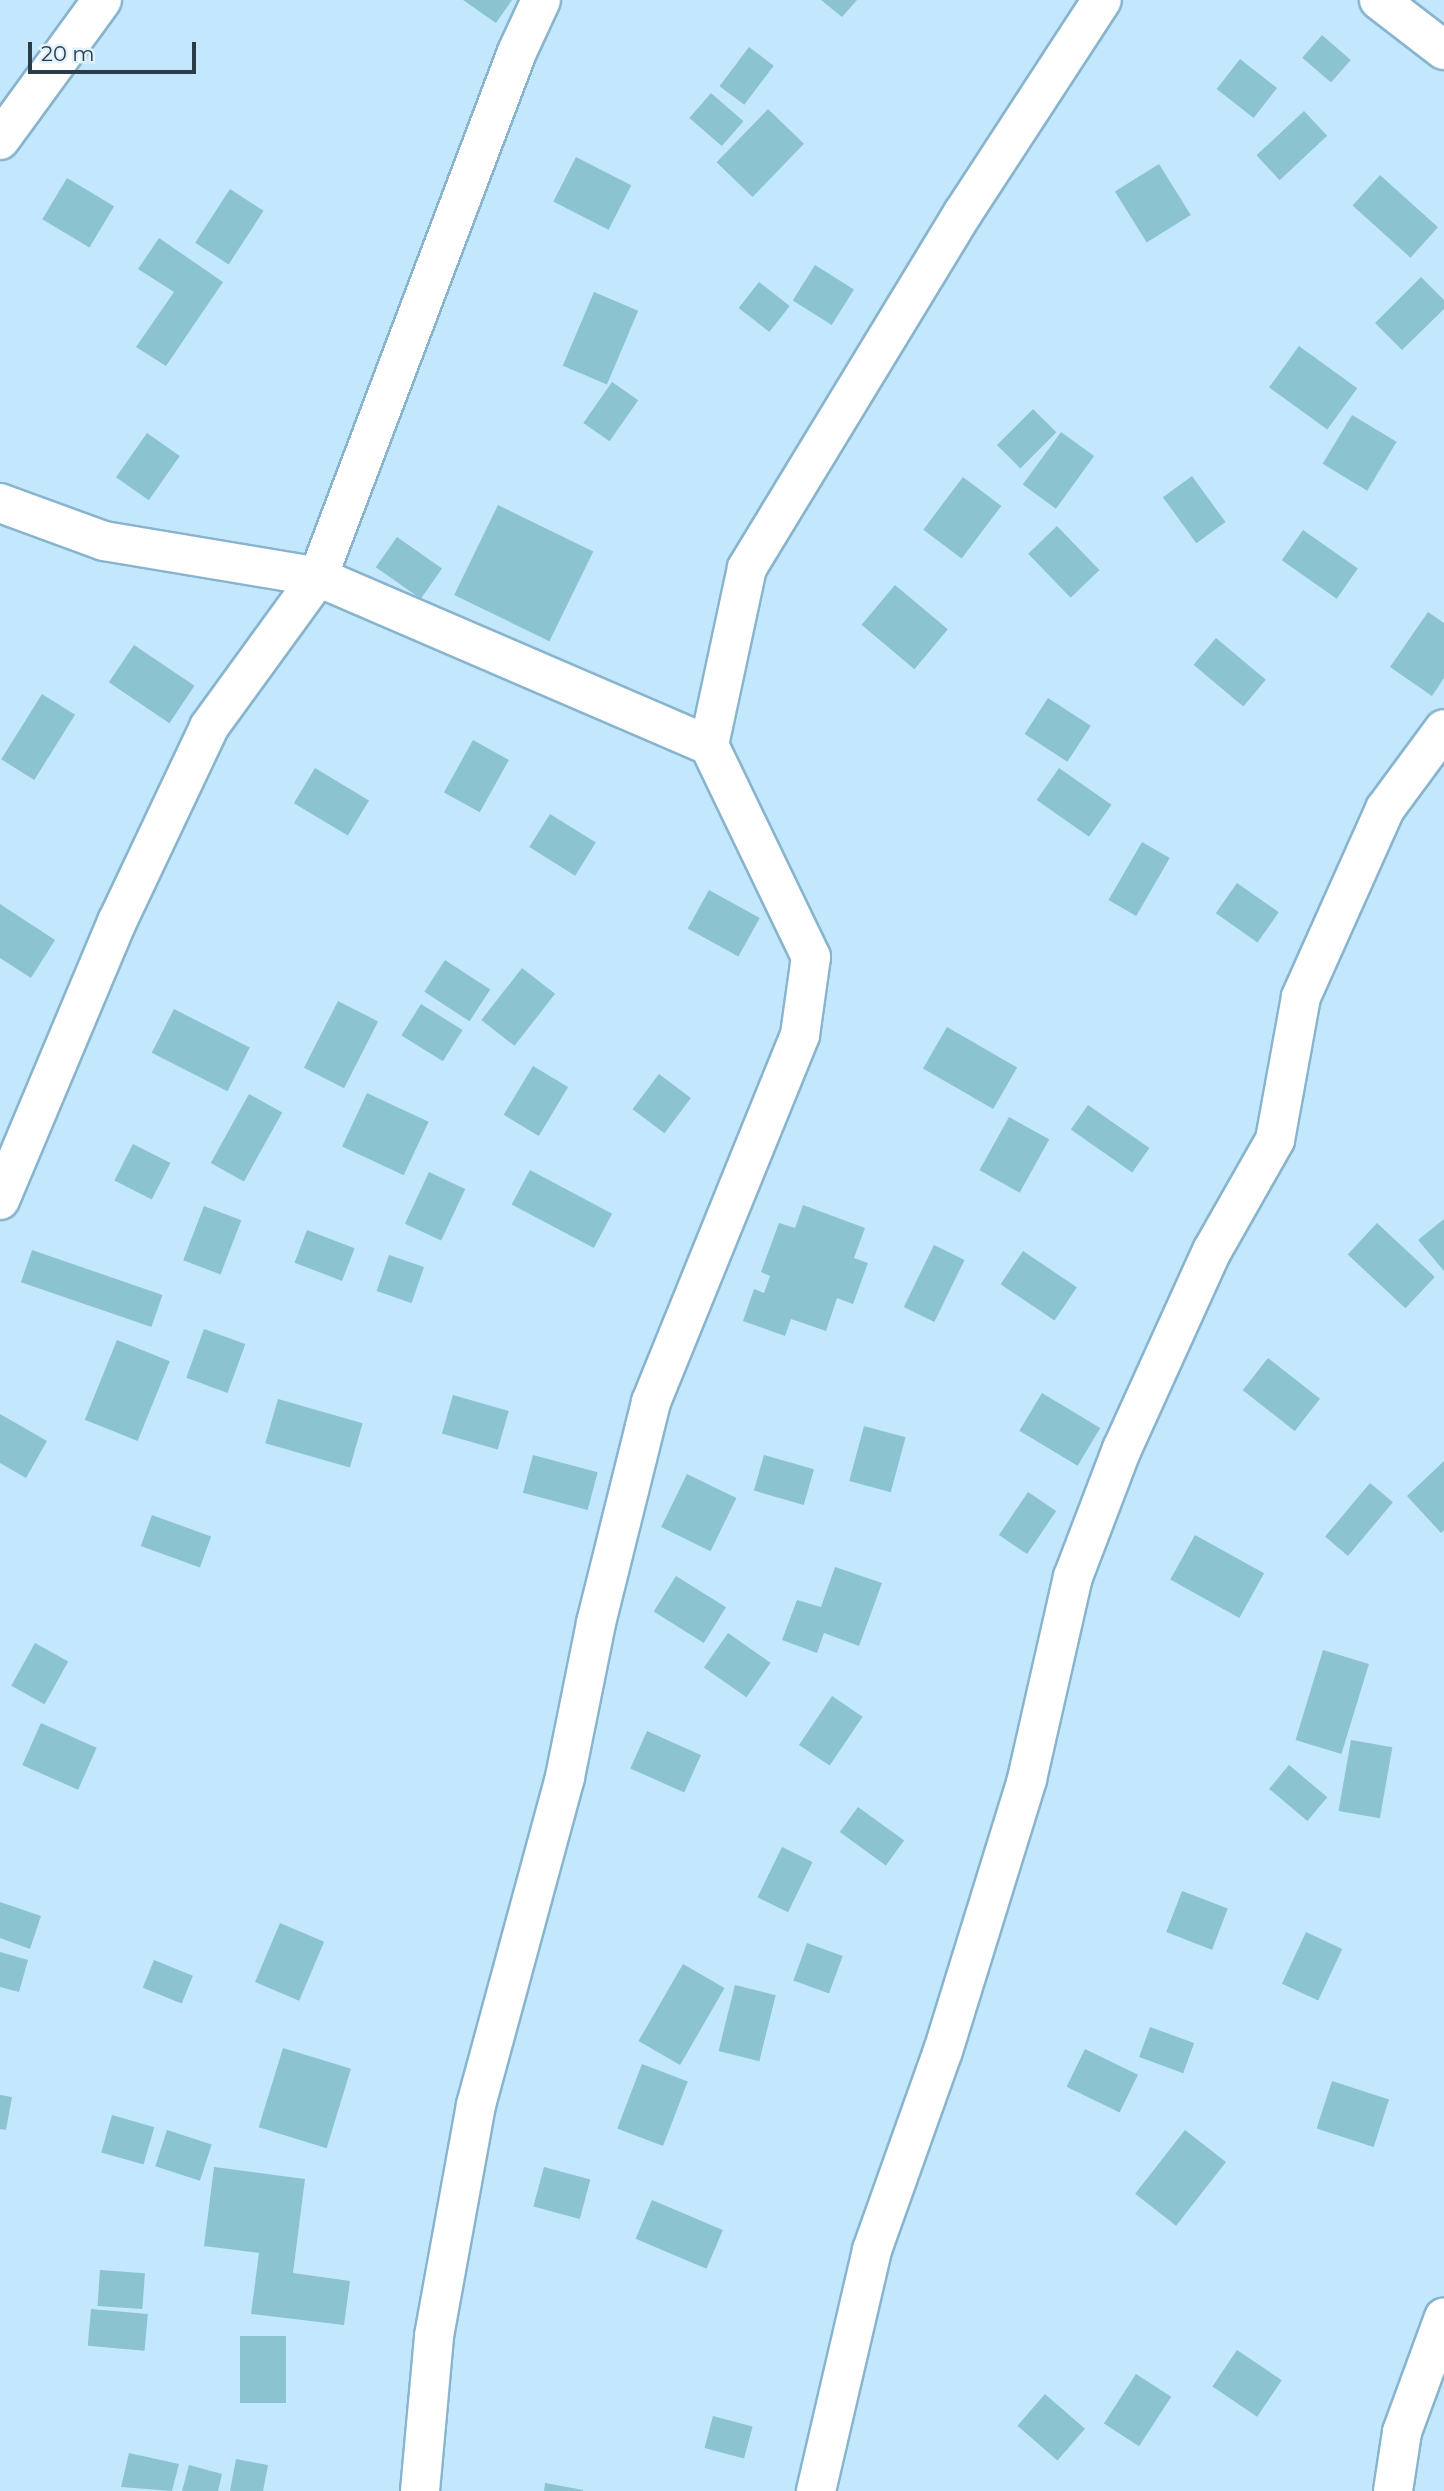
<!DOCTYPE html>
<html>
<head>
<meta charset="utf-8">
<style>
  body { margin:0 }
  #map { position:relative; width:1444px; height:2491px; overflow:hidden; background:#c3e8fd; font-family:Montserrat,sans-serif }
  div>[style] { position:absolute }
  .building>* { inset:0; background:#8cc3d1; transform-origin:0 0 }
  .roads { filter:drop-shadow(2px 0 #88b4ce) drop-shadow(-2px 0 #88b4ce) drop-shadow(0 2px #88b4ce) drop-shadow(0 -2px #88b4ce) }
  .minor>* { height:38px; margin:-19px; padding:0 19px; transform-origin:19px; border-radius:19px; background:#fff }
  span { translate:-50% -50%; white-space:nowrap; text-align:center; line-height:1.15; -webkit-text-stroke:7px #e0f2fd; paint-order:stroke }
  .scale { position:absolute; left:28px; top:42px; width:168px; height:32px; box-sizing:border-box; border:4px solid #2a3c47; border-top:0; padding-left:9px; font-size:21px; line-height:24px; white-space:nowrap; color:#2a3c47; -webkit-text-stroke:5px #e0f2fd; paint-order:stroke }
</style>
</head>
<body>
<div id="map">
  <div class="building">
    <i style="clip-path:polygon(463px 0,512px 0,496px 23px)"></i>
    <i style="clip-path:polygon(821px 0,857px 0,842px 17px)"></i>
    <i style="left:1322px;top:35px;width:38px;height:30px;rotate:41deg"></i>
    <i style="left:749px;top:47px;width:31px;height:49px;rotate:37deg"></i>
    <i style="left:1240px;top:59px;width:47px;height:38px;rotate:38deg"></i>
    <i style="left:711px;top:93px;width:43px;height:33px;rotate:41deg"></i>
    <i style="left:768px;top:109px;width:50px;height:74px;rotate:44deg"></i>
    <i style="left:1304px;top:111px;width:34px;height:65px;rotate:47deg"></i>
    <i style="left:576px;top:157px;width:62px;height:50px;rotate:27deg"></i>
    <i style="left:1159px;top:164px;width:60px;height:52px;rotate:58deg"></i>
    <i style="left:1380px;top:175px;width:78px;height:41px;rotate:42deg"></i>
    <i style="left:67px;top:178px;width:55px;height:48px;rotate:31deg"></i>
    <i style="left:230px;top:189px;width:40px;height:64px;rotate:33deg"></i>
    <i style="clip-path:polygon(159px 238px,223px 282px,166px 366px,136px 347px,174px 292px,138px 269px)"></i>
    <i style="left:815px;top:265px;width:46px;height:42px;rotate:32deg"></i>
    <i style="clip-path:polygon(1421px 277px,1444px 300px,1444px 309px,1402px 350px,1375px 323px)"></i>
    <i style="left:759px;top:282px;width:39px;height:33px;rotate:38deg"></i>
    <i style="left:594px;top:292px;width:48px;height:80px;rotate:23deg"></i>
    <i style="left:1299px;top:346px;width:72px;height:51px;rotate:36deg"></i>
    <i style="left:612px;top:382px;width:32px;height:50px;rotate:35deg"></i>
    <i style="left:1033px;top:409px;width:33px;height:51px;rotate:45deg"></i>
    <i style="left:1352px;top:415px;width:52px;height:57px;rotate:31deg"></i>
    <i style="left:1061px;top:432px;width:41px;height:65px;rotate:36deg"></i>
    <i style="left:147px;top:433px;width:40px;height:54px;rotate:35deg"></i>
    <i style="left:1192px;top:476px;width:57px;height:36px;rotate:54deg"></i>
    <i style="left:963px;top:477px;width:48px;height:66px;rotate:37deg"></i>
    <i style="left:498px;top:505px;width:106px;height:100px;rotate:26deg"></i>
    <i style="left:1057px;top:526px;width:61px;height:40px;rotate:46deg"></i>
    <i style="left:1303px;top:530px;width:67px;height:37px;rotate:35deg"></i>
    <i style="left:397px;top:537px;width:55px;height:37px;rotate:35deg"></i>
    <i style="left:895px;top:585px;width:69px;height:52px;rotate:40deg"></i>
    <i style="clip-path:polygon(1428px 612px,1444px 623px,1444px 678px,1432px 696px,1390px 667px)"></i>
    <i style="left:1216px;top:638px;width:65px;height:35px;rotate:40deg"></i>
    <i style="left:134px;top:645px;width:73px;height:45px;rotate:34deg"></i>
    <i style="left:42px;top:694px;width:39px;height:77px;rotate:32deg"></i>
    <i style="left:1048px;top:698px;width:51px;height:43px;rotate:33deg"></i>
    <i style="left:473px;top:740px;width:41px;height:60px;rotate:29deg"></i>
    <i style="left:315px;top:768px;width:63px;height:41px;rotate:31deg"></i>
    <i style="left:1059px;top:768px;width:64px;height:39px;rotate:35deg"></i>
    <i style="left:550px;top:814px;width:54px;height:39px;rotate:32deg"></i>
    <i style="left:1142px;top:842px;width:32px;height:67px;rotate:30deg"></i>
    <i style="left:1237px;top:883px;width:51px;height:37px;rotate:35deg"></i>
    <i style="left:709px;top:890px;width:58px;height:44px;rotate:29deg"></i>
    <i style="clip-path:polygon(0 904px,55px 940px,31px 978px,0 958px)"></i>
    <i style="left:445px;top:960px;width:54px;height:38px;rotate:33deg"></i>
    <i style="left:522px;top:968px;width:42px;height:66px;rotate:38deg"></i>
    <i style="left:338px;top:1001px;width:45px;height:75px;rotate:27deg"></i>
    <i style="left:421px;top:1004px;width:49px;height:37px;rotate:32deg"></i>
    <i style="left:174px;top:1009px;width:85px;height:49px;rotate:27deg"></i>
    <i style="left:947px;top:1027px;width:81px;height:48px;rotate:30deg"></i>
    <i style="left:533px;top:1066px;width:41px;height:57px;rotate:31deg"></i>
    <i style="left:659px;top:1074px;width:40px;height:44px;rotate:37deg"></i>
    <i style="left:367px;top:1093px;width:68px;height:59px;rotate:25deg"></i>
    <i style="left:249px;top:1094px;width:38px;height:79px;rotate:29deg"></i>
    <i style="left:1088px;top:1105px;width:75px;height:30px;rotate:35deg"></i>
    <i style="left:1009px;top:1117px;width:46px;height:61px;rotate:29deg"></i>
    <i style="left:133px;top:1144px;width:42px;height:41px;rotate:27deg"></i>
    <i style="left:530px;top:1170px;width:93px;height:39px;rotate:28deg"></i>
    <i style="left:429px;top:1172px;width:40px;height:57px;rotate:25deg"></i>
    <i style="clip-path:polygon(803px 1205px,865px 1228px,854px 1258px,868px 1263px,853px 1304px,837px 1298px,826px 1331px,791px 1319px,785px 1336px,743px 1321px,754px 1289px,764px 1293px,770px 1276px,761px 1272px,779px 1223px,795px 1228px)"></i>
    <i style="left:204px;top:1206px;width:40px;height:58px;rotate:21deg"></i>
    <i style="clip-path:polygon(1444px 1219px,1444px 1271px,1418px 1240px)"></i>
    <i style="left:1377px;top:1223px;width:79px;height:43px;rotate:43deg"></i>
    <i style="left:307px;top:1230px;width:51px;height:35px;rotate:21deg"></i>
    <i style="left:934px;top:1245px;width:34px;height:69px;rotate:26deg"></i>
    <i style="left:32px;top:1250px;width:138px;height:34px;rotate:19deg"></i>
    <i style="left:1023px;top:1251px;width:65px;height:40px;rotate:34deg"></i>
    <i style="left:389px;top:1255px;width:37px;height:38px;rotate:19deg"></i>
    <i style="left:204px;top:1329px;width:44px;height:52px;rotate:20deg"></i>
    <i style="left:117px;top:1340px;width:57px;height:86px;rotate:22deg"></i>
    <i style="left:1268px;top:1358px;width:66px;height:41px;rotate:38deg"></i>
    <i style="left:1042px;top:1393px;width:68px;height:44px;rotate:31deg"></i>
    <i style="left:453px;top:1395px;width:58px;height:40px;rotate:16deg"></i>
    <i style="left:278px;top:1399px;width:88px;height:46px;rotate:16deg"></i>
    <i style="clip-path:polygon(0 1414px,47px 1441px,26px 1478px,0 1463px)"></i>
    <i style="left:864px;top:1426px;width:43px;height:57px;rotate:15deg"></i>
    <i style="left:533px;top:1455px;width:67px;height:39px;rotate:15deg"></i>
    <i style="left:764px;top:1455px;width:52px;height:37px;rotate:16deg"></i>
    <i style="clip-path:polygon(1444px 1461px,1444px 1530px,1441px 1533px,1407px 1496px)"></i>
    <i style="left:687px;top:1474px;width:55px;height:59px;rotate:26deg"></i>
    <i style="left:1370px;top:1483px;width:30px;height:70px;rotate:40deg"></i>
    <i style="left:1028px;top:1492px;width:34px;height:52px;rotate:34deg"></i>
    <i style="left:152px;top:1515px;width:63px;height:33px;rotate:20deg"></i>
    <i style="left:1195px;top:1535px;width:79px;height:51px;rotate:29deg"></i>
    <i style="clip-path:polygon(835px 1567px,882px 1583px,859px 1646px,824px 1633px,817px 1653px,782px 1640px,797px 1600px,821px 1607px)"></i>
    <i style="left:676px;top:1576px;width:59px;height:42px;rotate:32deg"></i>
    <i style="left:728px;top:1633px;width:52px;height:42px;rotate:35deg"></i>
    <i style="left:35px;top:1643px;width:38px;height:49px;rotate:29deg"></i>
    <i style="left:1323px;top:1650px;width:48px;height:94px;rotate:17deg"></i>
    <i style="left:832px;top:1696px;width:37px;height:59px;rotate:34deg"></i>
    <i style="left:41px;top:1723px;width:61px;height:46px;rotate:24deg"></i>
    <i style="left:647px;top:1731px;width:59px;height:41px;rotate:24deg"></i>
    <i style="left:1351px;top:1740px;width:42px;height:72px;rotate:10deg"></i>
    <i style="left:1289px;top:1765px;width:50px;height:31px;rotate:40deg"></i>
    <i style="left:858px;top:1807px;width:57px;height:31px;rotate:36deg"></i>
    <i style="left:782px;top:1847px;width:34px;height:56px;rotate:26deg"></i>
    <i style="left:1182px;top:1891px;width:49px;height:44px;rotate:21deg"></i>
    <i style="clip-path:polygon(0 1902px,41px 1916px,30px 1949px,0 1938px)"></i>
    <i style="left:280px;top:1923px;width:48px;height:64px;rotate:23deg"></i>
    <i style="left:1306px;top:1932px;width:40px;height:57px;rotate:25deg"></i>
    <i style="left:807px;top:1943px;width:38px;height:40px;rotate:20deg"></i>
    <i style="clip-path:polygon(0 1952px,28px 1960px,19px 1992px,0 1987px)"></i>
    <i style="left:154px;top:1960px;width:42px;height:30px;rotate:22deg"></i>
    <i style="left:683px;top:1964px;width:48px;height:89px;rotate:30deg"></i>
    <i style="left:735px;top:1985px;width:42px;height:68px;rotate:14deg"></i>
    <i style="left:1150px;top:2027px;width:47px;height:32px;rotate:20deg"></i>
    <i style="left:283px;top:2048px;width:71px;height:83px;rotate:17deg"></i>
    <i style="left:1085px;top:2049px;width:59px;height:42px;rotate:26deg"></i>
    <i style="left:642px;top:2064px;width:49px;height:69px;rotate:21deg"></i>
    <i style="left:1332px;top:2081px;width:60px;height:50px;rotate:18deg"></i>
    <i style="clip-path:polygon(0 2095px,12px 2097px,6px 2130px,0 2129px)"></i>
    <i style="left:112px;top:2115px;width:44px;height:39px;rotate:16deg"></i>
    <i style="left:167px;top:2130px;width:47px;height:38px;rotate:18deg"></i>
    <i style="left:1185px;top:2130px;width:52px;height:81px;rotate:38deg"></i>
    <i style="clip-path:polygon(214px 2167px,305px 2179px,293px 2273px,350px 2281px,344px 2325px,251px 2314px,259px 2253px,204px 2246px)"></i>
    <i style="left:544px;top:2167px;width:48px;height:41px;rotate:15deg"></i>
    <i style="left:652px;top:2200px;width:77px;height:42px;rotate:23deg"></i>
    <i style="left:100px;top:2270px;width:45px;height:36px;rotate:4deg"></i>
    <i style="left:91px;top:2309px;width:57px;height:37px;rotate:5deg"></i>
    <i style="left:240px;top:2336px;width:46px;height:67px"></i>
    <i style="left:1237px;top:2350px;width:54px;height:44px;rotate:34deg"></i>
    <i style="left:1136px;top:2374px;width:42px;height:59px;rotate:33deg"></i>
    <i style="left:1045px;top:2394px;width:53px;height:42px;rotate:41deg"></i>
    <i style="left:713px;top:2416px;width:41px;height:33px;rotate:15deg"></i>
    <i style="clip-path:polygon(129px 2453px,179px 2464px,172px 2491px,121px 2487px)"></i>
    <i style="clip-path:polygon(236px 2459px,268px 2465px,263px 2491px,230px 2491px)"></i>
    <i style="clip-path:polygon(189px 2465px,222px 2474px,218px 2491px,182px 2491px)"></i>
    <i style="clip-path:polygon(545px 2483px,583px 2490px,583px 2491px,544px 2491px)"></i>
  </div>
  <div class="roads">
    <div class="minor">
      <i style="left:1379px;top:0;width:82px;rotate:37.6deg"></i>
      <i style="left:0;top:140px;width:173px;rotate:-53.9deg"></i>
      <i style="left:0;top:503px;width:111px;rotate:20.1deg"></i>
      <i style="left:104px;top:541px;width:217px;rotate:9.5deg"></i>
      <i style="left:318px;top:577px;width:426px;rotate:23.3deg"></i>
      <i style="left:0;top:1200px;width:302px;rotate:-67.2deg"></i>
      <i style="left:117px;top:922px;width:216px;rotate:-64.7deg"></i>
      <i style="left:209px;top:727px;width:185px;rotate:-54deg"></i>
      <i style="left:318px;top:577px;width:561px;rotate:-69.24deg"></i>
      <i style="left:517px;top:52px;width:57px;rotate:-65.2deg"></i>
      <i style="left:420px;top:2491px;width:156px;rotate:-84.8deg"></i>
      <i style="left:434px;top:2336px;width:235px;rotate:-79.7deg"></i>
      <i style="left:476px;top:2105px;width:340px;rotate:-74.8deg"></i>
      <i style="left:565px;top:1777px;width:157px;rotate:-78.6deg"></i>
      <i style="left:596px;top:1623px;width:228px;rotate:-76deg"></i>
      <i style="left:651px;top:1402px;width:396px;rotate:-67.9deg"></i>
      <i style="left:800px;top:1035px;width:79px;rotate:-82deg"></i>
      <i style="left:811px;top:957px;width:235px;rotate:-115.7deg"></i>
      <i style="left:709px;top:745px;width:181px;rotate:-77.9deg"></i>
      <i style="left:747px;top:568px;width:416px;rotate:-58.7deg"></i>
      <i style="left:963px;top:213px;width:254px;rotate:-56.9deg"></i>
      <i style="left:816px;top:2491px;width:247px;rotate:-76.9deg"></i>
      <i style="left:872px;top:2250px;width:211px;rotate:-70.4deg"></i>
      <i style="left:943px;top:2051px;width:285px;rotate:-72.8deg"></i>
      <i style="left:1027px;top:1779px;width:207px;rotate:-77.2deg"></i>
      <i style="left:1073px;top:1577px;width:137px;rotate:-69.1deg"></i>
      <i style="left:1122px;top:1449px;width:217px;rotate:-65.6deg"></i>
      <i style="left:1212px;top:1251px;width:128px;rotate:-60.4deg"></i>
      <i style="left:1275px;top:1140px;width:145px;rotate:-79.7deg"></i>
      <i style="left:1301px;top:997px;width:206px;rotate:-65.9deg"></i>
      <i style="left:1385px;top:809px;width:99px;rotate:-53.6deg"></i>
      <i style="left:1393px;top:2491px;width:60px;rotate:-81.3deg"></i>
      <i style="left:1402px;top:2432px;width:122px;rotate:-69.9deg"></i>
    </div>
  </div>
  <div class="scale">20 m</div>
</div>
</body>
</html>
